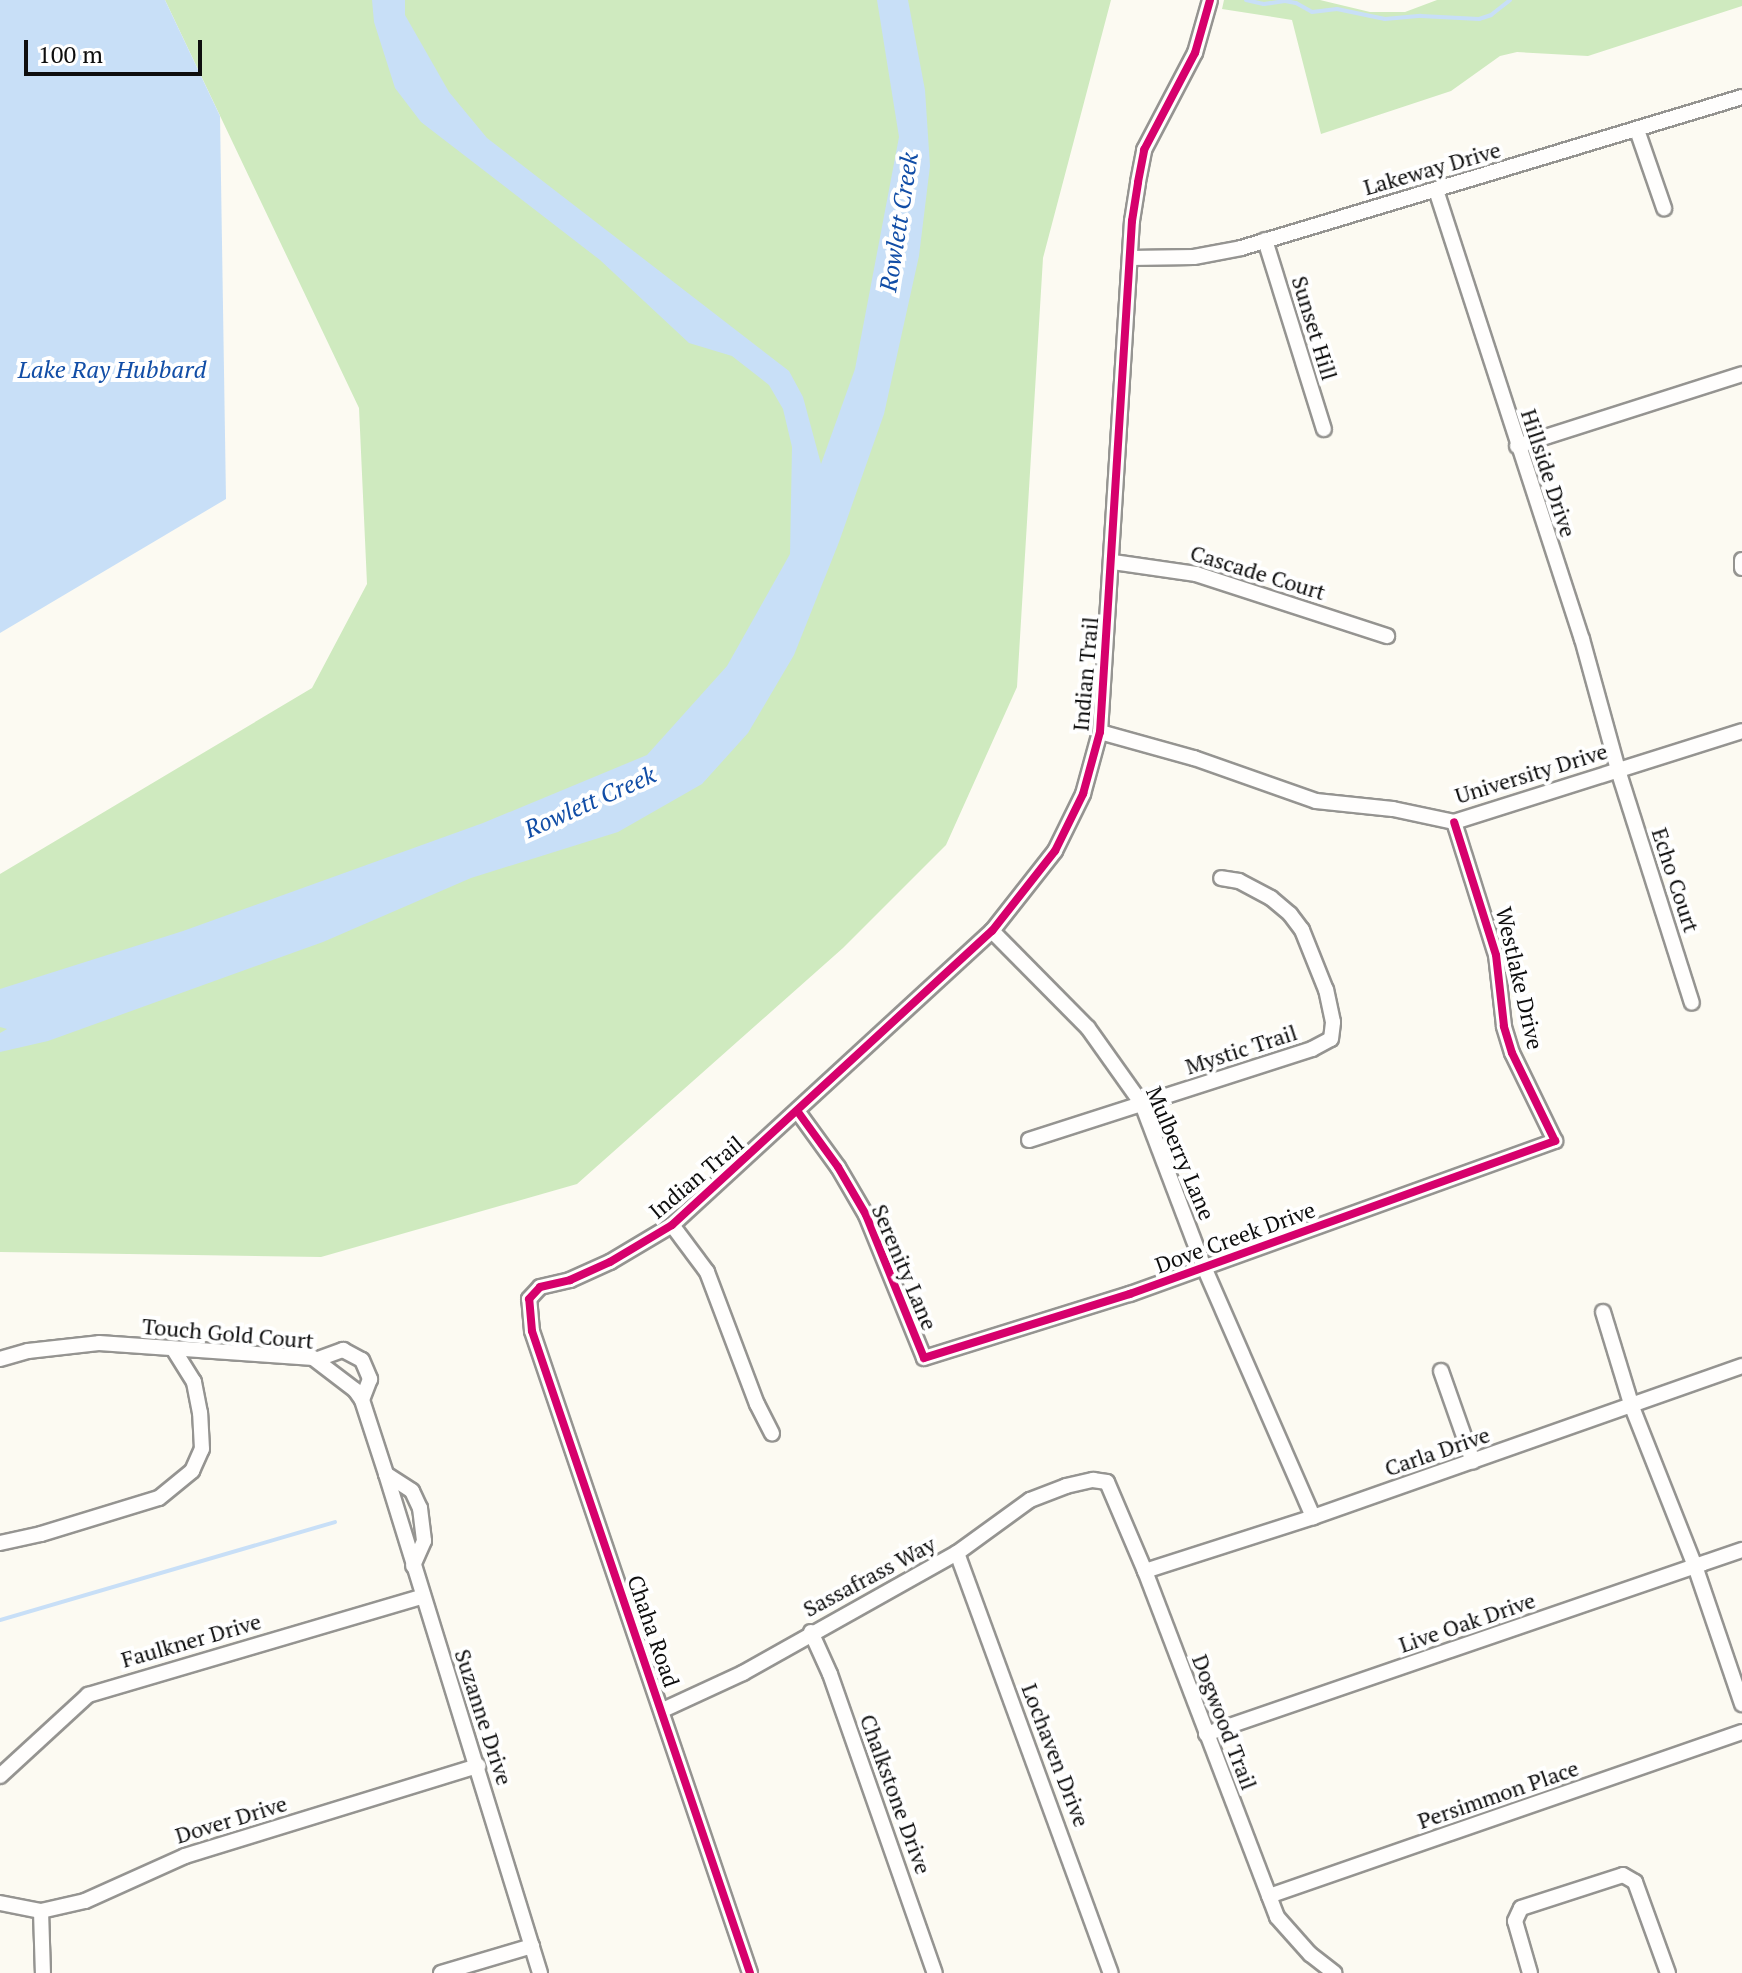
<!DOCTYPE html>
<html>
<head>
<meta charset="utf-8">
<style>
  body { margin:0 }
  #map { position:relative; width:1742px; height:1973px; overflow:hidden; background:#fcfaf2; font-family:"PT Serif",serif }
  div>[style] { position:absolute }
  .forest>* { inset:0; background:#cfeabf }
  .water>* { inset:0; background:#c8dff7 }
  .stream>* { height:4px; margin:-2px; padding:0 2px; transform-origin:2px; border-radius:2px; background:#c8dff7 }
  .roads { filter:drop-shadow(2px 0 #959491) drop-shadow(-2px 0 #959491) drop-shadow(0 2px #959491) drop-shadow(0 -2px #959491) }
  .minor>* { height:14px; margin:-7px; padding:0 7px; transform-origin:7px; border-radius:7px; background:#fffefd }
  .cycleway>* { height:8px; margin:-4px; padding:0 4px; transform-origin:4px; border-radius:4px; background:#d6006c }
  span { translate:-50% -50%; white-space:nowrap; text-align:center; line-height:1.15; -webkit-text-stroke:8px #fff; paint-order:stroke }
  .street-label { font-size:22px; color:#0e0e0e }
  .water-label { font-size:24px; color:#114da6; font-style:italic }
  .scale { position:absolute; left:24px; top:40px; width:178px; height:36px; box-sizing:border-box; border:4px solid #0e0e0e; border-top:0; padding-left:10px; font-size:24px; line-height:28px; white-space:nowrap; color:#0e0e0e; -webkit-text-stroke:6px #fff; paint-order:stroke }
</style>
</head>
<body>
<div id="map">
  <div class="forest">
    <i style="clip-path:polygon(165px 0,1111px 0,1043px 258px,1017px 687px,946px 845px,843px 948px,577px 1184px,321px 1257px,0 1252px,0 874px,312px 688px,367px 584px,359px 408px)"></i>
    <i style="clip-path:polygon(1224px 0,1320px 0,1370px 12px,1405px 12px,1437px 0,1742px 0,1742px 6px,1588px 56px,1517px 52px,1500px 56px,1451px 91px,1321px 134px,1292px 20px,1222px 9px)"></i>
  </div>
  <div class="water">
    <i style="clip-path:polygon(0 0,165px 0,220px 116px,226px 499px,0 633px)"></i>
    <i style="clip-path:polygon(372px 0,405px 0,405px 15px,449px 92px,487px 138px,789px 371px,803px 397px,821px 464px,855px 369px,899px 137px,877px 0,908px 0,925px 90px,930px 166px,919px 256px,884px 414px,839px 542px,794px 655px,748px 733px,702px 784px,618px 832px,471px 878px,323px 942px,48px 1041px,0 1052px,0 1033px,7px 1029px,0 1027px,0 989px,183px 931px,483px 823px,647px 755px,727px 666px,790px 554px,792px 447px,783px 409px,769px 385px,732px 356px,689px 343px,600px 260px,421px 122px,395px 88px,374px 22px)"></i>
  </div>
  <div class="stream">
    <i style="left:1246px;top:0;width:18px;rotate:13deg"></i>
    <i style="left:1264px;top:4px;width:21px;rotate:-8deg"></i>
    <i style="left:1285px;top:1px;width:11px;rotate:10deg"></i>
    <i style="left:1296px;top:3px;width:18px;rotate:29deg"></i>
    <i style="left:1312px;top:12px;width:25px;rotate:-7deg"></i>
    <i style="left:1337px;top:9px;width:49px;rotate:11.8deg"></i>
    <i style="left:1385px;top:19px;width:36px;rotate:-5deg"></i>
    <i style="left:1421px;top:16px;width:58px;rotate:3deg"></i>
    <i style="left:1479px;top:19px;width:13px;rotate:-18deg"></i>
    <i style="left:1491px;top:15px;width:24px;rotate:-38deg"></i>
    <i style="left:0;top:1620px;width:349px;rotate:-16.3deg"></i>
  </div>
  <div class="roads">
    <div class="minor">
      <i style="left:1637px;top:130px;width:83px;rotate:70.9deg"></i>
      <i style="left:1436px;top:190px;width:472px;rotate:72deg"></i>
      <i style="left:1582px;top:639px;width:136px;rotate:74.6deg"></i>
      <i style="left:1618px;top:770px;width:244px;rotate:72.4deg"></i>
      <i style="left:1265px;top:240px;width:198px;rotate:72.7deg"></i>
      <i style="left:1130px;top:258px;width:64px;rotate:-0.9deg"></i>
      <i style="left:1194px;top:257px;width:48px;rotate:-10.8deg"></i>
      <i style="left:1241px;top:248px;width:523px;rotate:-16.77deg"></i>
      <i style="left:1517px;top:446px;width:236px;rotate:-17.7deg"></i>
      <i style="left:1742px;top:560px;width:8px;rotate:90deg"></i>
      <i style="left:1113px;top:562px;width:84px;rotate:8.2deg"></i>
      <i style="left:1196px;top:574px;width:201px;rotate:18deg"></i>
      <i style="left:1100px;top:732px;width:98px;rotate:15.5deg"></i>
      <i style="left:1194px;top:758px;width:129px;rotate:19.4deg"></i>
      <i style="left:1316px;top:801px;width:77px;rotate:5.9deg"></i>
      <i style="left:1393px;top:809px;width:62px;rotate:12deg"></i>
      <i style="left:1454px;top:822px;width:302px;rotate:-17.5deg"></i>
      <i style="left:992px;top:931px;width:136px;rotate:45.3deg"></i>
      <i style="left:1088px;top:1028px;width:93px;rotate:54.6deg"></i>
      <i style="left:1142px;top:1104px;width:174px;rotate:69.2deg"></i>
      <i style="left:1204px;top:1267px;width:273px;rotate:66.4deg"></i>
      <i style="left:798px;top:1112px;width:68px;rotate:54deg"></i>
      <i style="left:838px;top:1167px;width:56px;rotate:59.7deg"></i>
      <i style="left:866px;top:1215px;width:154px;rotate:67.9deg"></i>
      <i style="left:924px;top:1358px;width:216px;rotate:-17.3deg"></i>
      <i style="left:1130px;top:1294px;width:452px;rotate:-19.8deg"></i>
      <i style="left:1555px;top:1141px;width:98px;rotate:-116deg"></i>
      <i style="left:1512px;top:1053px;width:28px;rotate:-107deg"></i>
      <i style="left:1504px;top:1026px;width:71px;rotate:-96.4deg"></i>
      <i style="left:1496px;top:955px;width:139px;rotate:-107.5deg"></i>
      <i style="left:1029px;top:1140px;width:297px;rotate:-17.8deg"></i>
      <i style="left:1312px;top:1049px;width:21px;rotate:-28deg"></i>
      <i style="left:1331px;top:1039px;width:17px;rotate:-83deg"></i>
      <i style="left:1333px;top:1022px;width:33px;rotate:-102deg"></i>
      <i style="left:1326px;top:990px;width:65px;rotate:-111.8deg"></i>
      <i style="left:1302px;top:930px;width:20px;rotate:-127deg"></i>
      <i style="left:1290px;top:914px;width:25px;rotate:-140deg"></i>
      <i style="left:1271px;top:898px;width:36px;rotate:-152deg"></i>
      <i style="left:1239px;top:881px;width:18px;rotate:-171deg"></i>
      <i style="left:672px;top:1225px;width:59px;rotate:53.3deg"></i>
      <i style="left:707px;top:1272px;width:141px;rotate:69.3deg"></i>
      <i style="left:757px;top:1404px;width:33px;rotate:63deg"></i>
      <i style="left:1603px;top:1312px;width:99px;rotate:73deg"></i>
      <i style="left:1632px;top:1407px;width:171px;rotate:68.4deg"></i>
      <i style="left:1695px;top:1566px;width:146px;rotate:71.2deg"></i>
      <i style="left:0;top:1359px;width:29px;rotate:-16deg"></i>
      <i style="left:28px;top:1351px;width:71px;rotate:-6.4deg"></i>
      <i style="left:99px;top:1343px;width:215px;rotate:4deg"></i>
      <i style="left:313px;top:1358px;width:53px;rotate:37.3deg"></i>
      <i style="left:355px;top:1390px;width:12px;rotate:55deg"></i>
      <i style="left:362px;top:1400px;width:78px;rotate:72deg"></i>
      <i style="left:386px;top:1474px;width:522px;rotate:72.85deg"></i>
      <i style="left:318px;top:1359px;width:27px;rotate:-20deg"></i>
      <i style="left:343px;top:1350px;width:21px;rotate:28deg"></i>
      <i style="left:362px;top:1360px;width:21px;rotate:67deg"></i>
      <i style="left:370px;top:1379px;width:22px;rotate:111deg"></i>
      <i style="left:1441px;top:1371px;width:96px;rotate:70.6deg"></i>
      <i style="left:386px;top:1474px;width:31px;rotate:33deg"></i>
      <i style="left:412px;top:1491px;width:19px;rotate:65deg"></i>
      <i style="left:420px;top:1508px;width:33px;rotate:83deg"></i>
      <i style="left:424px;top:1541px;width:27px;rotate:114deg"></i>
      <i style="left:0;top:1543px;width:42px;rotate:-12.4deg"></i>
      <i style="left:41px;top:1534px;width:123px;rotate:-17deg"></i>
      <i style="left:159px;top:1498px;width:43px;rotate:-39.3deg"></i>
      <i style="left:192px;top:1471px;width:24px;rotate:-66deg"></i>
      <i style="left:202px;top:1449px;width:36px;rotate:-93deg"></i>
      <i style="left:200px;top:1413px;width:32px;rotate:-101deg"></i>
      <i style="left:194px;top:1382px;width:36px;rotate:-122deg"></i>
      <i style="left:957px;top:1553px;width:447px;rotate:69.9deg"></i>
      <i style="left:1145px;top:1571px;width:176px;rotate:-17.8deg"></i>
      <i style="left:1313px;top:1517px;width:455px;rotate:-19.4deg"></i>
      <i style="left:811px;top:1632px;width:46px;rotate:65.7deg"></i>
      <i style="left:830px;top:1674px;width:317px;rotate:70.7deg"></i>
      <i style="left:663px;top:1710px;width:88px;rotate:-24.8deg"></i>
      <i style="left:743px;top:1673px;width:245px;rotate:-29.3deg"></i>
      <i style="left:957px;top:1553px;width:90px;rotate:-36deg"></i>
      <i style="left:1030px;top:1500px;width:39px;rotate:-21deg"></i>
      <i style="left:1066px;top:1486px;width:28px;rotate:-13deg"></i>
      <i style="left:1093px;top:1480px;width:14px;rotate:8deg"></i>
      <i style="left:1107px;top:1482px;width:97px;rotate:66.9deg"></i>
      <i style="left:1145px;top:1571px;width:370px;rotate:69.1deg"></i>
      <i style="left:1277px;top:1917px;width:50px;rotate:48.3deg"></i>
      <i style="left:1310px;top:1954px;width:31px;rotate:38deg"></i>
      <i style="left:1206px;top:1734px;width:567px;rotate:-18.95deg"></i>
      <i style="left:0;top:1776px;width:120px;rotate:-42.6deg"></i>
      <i style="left:88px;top:1695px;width:348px;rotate:-16.4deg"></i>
      <i style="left:1269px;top:1896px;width:501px;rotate:-19.12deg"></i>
      <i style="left:0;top:1903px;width:42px;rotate:11deg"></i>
      <i style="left:41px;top:1911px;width:45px;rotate:-12.8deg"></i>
      <i style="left:85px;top:1901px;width:110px;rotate:-24.2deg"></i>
      <i style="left:185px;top:1856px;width:307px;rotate:-17.1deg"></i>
      <i style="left:41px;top:1911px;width:62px;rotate:88.2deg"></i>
      <i style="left:441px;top:1973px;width:95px;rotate:-16.5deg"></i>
      <i style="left:750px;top:1973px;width:678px;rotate:-108.76deg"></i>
      <i style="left:532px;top:1331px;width:32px;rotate:-95deg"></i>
      <i style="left:529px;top:1299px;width:16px;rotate:-47deg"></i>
      <i style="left:540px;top:1287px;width:31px;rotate:-13deg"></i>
      <i style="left:570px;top:1280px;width:44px;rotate:-24.2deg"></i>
      <i style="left:610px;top:1262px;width:72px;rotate:-30.8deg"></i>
      <i style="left:672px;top:1225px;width:435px;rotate:-42.6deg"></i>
      <i style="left:992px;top:931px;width:102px;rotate:-51.8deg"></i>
      <i style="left:1055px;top:851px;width:64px;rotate:-63.8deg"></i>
      <i style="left:1083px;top:794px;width:64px;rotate:-74.7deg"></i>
      <i style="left:1100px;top:732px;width:512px;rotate:-86.42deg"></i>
      <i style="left:1132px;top:221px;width:39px;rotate:-81deg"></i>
      <i style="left:1138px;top:182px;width:33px;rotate:-79deg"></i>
      <i style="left:1144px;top:150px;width:110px;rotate:-62.3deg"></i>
      <i style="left:1195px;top:53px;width:55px;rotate:-74.2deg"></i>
      <i style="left:1530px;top:1973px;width:54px;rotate:-106.1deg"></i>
      <i style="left:1515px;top:1921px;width:14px;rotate:-65deg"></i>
      <i style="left:1521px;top:1908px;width:107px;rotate:-17.9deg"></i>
      <i style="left:1623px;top:1875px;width:14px;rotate:30deg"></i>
      <i style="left:1635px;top:1882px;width:97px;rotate:70.1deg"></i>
    </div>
  </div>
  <div class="cycleway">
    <i style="left:798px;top:1112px;width:68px;rotate:54deg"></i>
    <i style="left:838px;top:1167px;width:56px;rotate:59.7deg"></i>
    <i style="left:866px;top:1215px;width:154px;rotate:67.9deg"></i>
    <i style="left:924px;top:1358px;width:216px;rotate:-17.3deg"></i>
    <i style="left:1130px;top:1294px;width:452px;rotate:-19.8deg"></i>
    <i style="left:1555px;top:1141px;width:98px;rotate:-116deg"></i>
    <i style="left:1512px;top:1053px;width:28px;rotate:-107deg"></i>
    <i style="left:1504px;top:1026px;width:71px;rotate:-96.4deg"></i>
    <i style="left:1496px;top:955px;width:139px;rotate:-107.5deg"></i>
    <i style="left:750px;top:1973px;width:678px;rotate:-108.76deg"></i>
    <i style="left:532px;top:1331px;width:32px;rotate:-95deg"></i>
    <i style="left:529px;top:1299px;width:16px;rotate:-47deg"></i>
    <i style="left:540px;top:1287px;width:31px;rotate:-13deg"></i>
    <i style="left:570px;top:1280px;width:44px;rotate:-24.2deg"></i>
    <i style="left:610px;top:1262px;width:72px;rotate:-30.8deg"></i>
    <i style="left:672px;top:1225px;width:435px;rotate:-42.6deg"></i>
    <i style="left:992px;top:931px;width:102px;rotate:-51.8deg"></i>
    <i style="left:1055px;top:851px;width:64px;rotate:-63.8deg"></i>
    <i style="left:1083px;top:794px;width:64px;rotate:-74.7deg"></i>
    <i style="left:1100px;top:732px;width:512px;rotate:-86.42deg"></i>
    <i style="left:1132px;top:221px;width:39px;rotate:-81deg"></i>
    <i style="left:1138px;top:182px;width:33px;rotate:-79deg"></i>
    <i style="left:1144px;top:150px;width:110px;rotate:-62.3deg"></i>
    <i style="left:1195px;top:53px;width:55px;rotate:-74.2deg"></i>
  </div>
  <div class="street-label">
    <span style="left:1432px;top:168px;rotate:-16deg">Lakeway Drive</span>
    <span style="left:1315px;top:328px;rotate:73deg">Sunset Hill</span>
    <span style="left:1549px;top:473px;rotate:72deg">Hillside Drive</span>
    <span style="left:1258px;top:572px;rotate:17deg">Cascade Court</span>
    <span style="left:1085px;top:674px;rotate:-85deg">Indian Trail</span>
    <span style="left:1531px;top:773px;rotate:-17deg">University Drive</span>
    <span style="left:1676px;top:880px;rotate:72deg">Echo Court</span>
    <span style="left:1520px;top:978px;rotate:77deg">Westlake Drive</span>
    <span style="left:1241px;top:1049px;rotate:-18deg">Mystic Trail</span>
    <span style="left:1181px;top:1153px;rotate:67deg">Mulberry Lane</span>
    <span style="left:696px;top:1177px;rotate:-40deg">Indian Trail</span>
    <span style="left:1235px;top:1237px;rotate:-20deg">Dove Creek Drive</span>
    <span style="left:905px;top:1267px;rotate:67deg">Serenity Lane</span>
    <span style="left:228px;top:1333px;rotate:5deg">Touch Gold Court</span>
    <span style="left:1437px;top:1451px;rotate:-19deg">Carla Drive</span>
    <span style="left:869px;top:1576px;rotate:-28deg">Sassafrass Way</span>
    <span style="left:1467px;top:1622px;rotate:-19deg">Live Oak Drive</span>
    <span style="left:654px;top:1631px;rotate:71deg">Chaha Road</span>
    <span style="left:191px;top:1640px;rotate:-16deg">Faulkner Drive</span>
    <span style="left:484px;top:1717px;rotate:72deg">Suzanne Drive</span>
    <span style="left:1225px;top:1722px;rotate:69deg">Dogwood Trail</span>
    <span style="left:1056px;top:1755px;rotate:69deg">Lochaven Drive</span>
    <span style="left:896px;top:1794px;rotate:70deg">Chalkstone Drive</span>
    <span style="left:1498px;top:1794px;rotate:-19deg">Persimmon Place</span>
    <span style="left:231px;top:1819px;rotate:-17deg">Dover Drive</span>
  </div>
  <div class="water-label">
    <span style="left:899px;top:222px;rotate:-81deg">Rowlett Creek</span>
    <span style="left:112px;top:370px">Lake Ray Hubbard</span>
    <span style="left:590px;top:802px;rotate:-24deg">Rowlett Creek</span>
  </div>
  <div class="scale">100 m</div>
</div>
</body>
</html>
